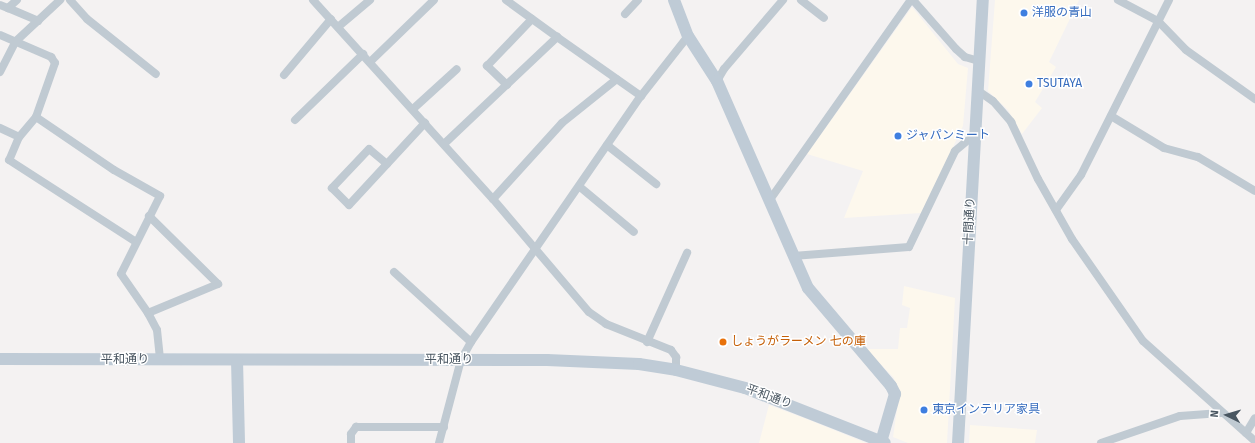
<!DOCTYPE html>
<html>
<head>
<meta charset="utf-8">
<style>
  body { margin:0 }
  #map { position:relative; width:1255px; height:443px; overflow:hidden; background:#f4f2f2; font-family:"Fira Sans","Noto Sans JP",sans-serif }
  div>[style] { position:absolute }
  .commercial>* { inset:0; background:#fdf8ed }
  .street>* { height:8px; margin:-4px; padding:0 4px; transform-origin:4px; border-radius:4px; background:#c0cad2 }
  .secondary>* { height:12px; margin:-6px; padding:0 6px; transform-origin:6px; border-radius:6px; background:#bfcbd6 }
  .dots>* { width:11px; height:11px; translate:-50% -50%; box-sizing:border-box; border:2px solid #fff; border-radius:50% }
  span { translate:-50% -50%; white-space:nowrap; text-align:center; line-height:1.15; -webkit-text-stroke:3px #fff; paint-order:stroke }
  .shop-label { font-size:12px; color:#366cbe }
  .left { translate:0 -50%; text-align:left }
  .street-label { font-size:12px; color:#495661 }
  .food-label { font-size:12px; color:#c56008 }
  .north { position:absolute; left:1207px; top:395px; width:40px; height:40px; -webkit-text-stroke:3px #fff; paint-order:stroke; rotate:275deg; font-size:11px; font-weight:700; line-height:16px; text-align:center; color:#495661 }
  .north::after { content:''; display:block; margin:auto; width:14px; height:18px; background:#495661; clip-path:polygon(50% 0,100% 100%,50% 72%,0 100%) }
</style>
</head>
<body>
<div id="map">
  <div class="commercial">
    <i style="clip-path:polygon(995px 0,1079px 0,1049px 62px,1056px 67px,1035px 102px,1042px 108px,1022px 134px,1008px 110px,988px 91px)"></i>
    <i style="clip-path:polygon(912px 7px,958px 64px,968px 68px,963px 126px,921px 213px,844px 218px,863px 171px,807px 154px)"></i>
    <i style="clip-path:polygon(904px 286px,955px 298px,947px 443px,908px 443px,893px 437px,899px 396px,894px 378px,866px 349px,898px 349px,900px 328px,907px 328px,910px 308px,902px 305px)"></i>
    <i style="clip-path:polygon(769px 405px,809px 420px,866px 443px,759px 443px)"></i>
    <i style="clip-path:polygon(970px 425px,1037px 430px,1035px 443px,969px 443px)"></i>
  </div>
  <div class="street">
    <i style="left:70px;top:0;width:25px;rotate:48deg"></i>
    <i style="left:87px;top:19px;width:88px;rotate:38.6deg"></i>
    <i style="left:313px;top:0;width:268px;rotate:47.9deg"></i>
    <i style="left:493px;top:199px;width:148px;rotate:49.7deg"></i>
    <i style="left:589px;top:312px;width:21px;rotate:35deg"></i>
    <i style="left:606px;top:324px;width:70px;rotate:21.8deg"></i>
    <i style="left:671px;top:350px;width:9px;rotate:54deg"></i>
    <i style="left:676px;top:357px;width:13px;rotate:90deg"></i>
    <i style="left:506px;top:0;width:63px;rotate:36deg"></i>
    <i style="left:801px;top:0;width:29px;rotate:38deg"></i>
    <i style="left:913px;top:0;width:65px;rotate:48.7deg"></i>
    <i style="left:956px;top:49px;width:12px;rotate:42deg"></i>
    <i style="left:965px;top:57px;width:15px;rotate:16deg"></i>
    <i style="left:1118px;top:0;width:45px;rotate:27.7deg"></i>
    <i style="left:1158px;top:21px;width:40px;rotate:46deg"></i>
    <i style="left:1186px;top:50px;width:85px;rotate:35.4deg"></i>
    <i style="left:0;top:5px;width:9px;rotate:21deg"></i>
    <i style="left:8px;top:8px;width:12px;rotate:-42deg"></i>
    <i style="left:8px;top:8px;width:33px;rotate:23deg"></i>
    <i style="left:625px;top:14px;width:19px;rotate:-47deg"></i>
    <i style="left:338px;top:27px;width:42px;rotate:-40.2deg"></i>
    <i style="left:0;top:35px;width:56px;rotate:23.3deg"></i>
    <i style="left:51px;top:57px;width:7px;rotate:56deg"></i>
    <i style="left:55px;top:63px;width:57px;rotate:109.4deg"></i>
    <i style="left:36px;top:117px;width:26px;rotate:130deg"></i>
    <i style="left:19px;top:137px;width:25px;rotate:113deg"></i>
    <i style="left:9px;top:160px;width:151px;rotate:32.8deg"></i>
    <i style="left:370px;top:62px;width:89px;rotate:-44.1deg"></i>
    <i style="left:0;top:72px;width:34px;rotate:-63deg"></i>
    <i style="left:15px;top:42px;width:62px;rotate:-43deg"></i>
    <i style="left:284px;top:75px;width:73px;rotate:-50deg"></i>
    <i style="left:717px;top:81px;width:14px;rotate:-60deg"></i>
    <i style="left:724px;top:69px;width:91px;rotate:-49.5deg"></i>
    <i style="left:507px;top:85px;width:28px;rotate:-136deg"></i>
    <i style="left:487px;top:66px;width:65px;rotate:-46.2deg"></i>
    <i style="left:977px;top:90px;width:19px;rotate:35deg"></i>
    <i style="left:993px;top:101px;width:28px;rotate:49deg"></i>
    <i style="left:1011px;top:122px;width:63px;rotate:64.7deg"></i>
    <i style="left:1038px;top:179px;width:69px;rotate:60.5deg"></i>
    <i style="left:1072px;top:239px;width:124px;rotate:55.2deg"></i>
    <i style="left:1143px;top:341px;width:150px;rotate:41.8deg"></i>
    <i style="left:413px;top:109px;width:59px;rotate:-42.3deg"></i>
    <i style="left:1111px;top:116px;width:62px;rotate:31.1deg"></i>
    <i style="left:1164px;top:148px;width:35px;rotate:15deg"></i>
    <i style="left:1198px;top:157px;width:66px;rotate:30.8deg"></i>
    <i style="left:36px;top:117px;width:94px;rotate:34.2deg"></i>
    <i style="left:114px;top:170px;width:53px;rotate:29.5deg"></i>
    <i style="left:160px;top:196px;width:87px;rotate:116.6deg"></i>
    <i style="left:121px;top:274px;width:47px;rotate:55.3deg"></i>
    <i style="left:148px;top:313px;width:19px;rotate:62deg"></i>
    <i style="left:157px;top:330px;width:30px;rotate:84deg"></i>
    <i style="left:295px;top:120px;width:95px;rotate:-44.1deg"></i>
    <i style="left:0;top:128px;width:21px;rotate:25deg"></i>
    <i style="left:444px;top:144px;width:156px;rotate:-43.4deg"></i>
    <i style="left:557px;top:37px;width:103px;rotate:35.1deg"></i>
    <i style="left:607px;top:145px;width:63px;rotate:38.5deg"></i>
    <i style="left:387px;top:164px;width:23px;rotate:-140deg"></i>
    <i style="left:369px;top:149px;width:54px;rotate:133.5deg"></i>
    <i style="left:332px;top:188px;width:24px;rotate:45deg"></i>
    <i style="left:349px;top:205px;width:112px;rotate:-47.2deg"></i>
    <i style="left:580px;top:187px;width:70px;rotate:39.8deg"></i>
    <i style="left:493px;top:199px;width:103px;rotate:-47.8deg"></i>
    <i style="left:562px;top:123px;width:70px;rotate:-38.7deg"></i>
    <i style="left:769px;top:201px;width:246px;rotate:-54.8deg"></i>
    <i style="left:1056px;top:210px;width:43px;rotate:-54.5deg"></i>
    <i style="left:1081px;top:175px;width:196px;rotate:-63.3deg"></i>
    <i style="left:793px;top:256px;width:116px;rotate:-4.4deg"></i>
    <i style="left:909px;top:247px;width:106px;rotate:-64.4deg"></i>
    <i style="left:955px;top:151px;width:25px;rotate:-40deg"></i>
    <i style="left:394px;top:272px;width:104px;rotate:42.3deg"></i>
    <i style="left:148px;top:313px;width:76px;rotate:-22.5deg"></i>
    <i style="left:218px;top:284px;width:97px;rotate:-135.4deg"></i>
    <i style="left:647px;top:342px;width:98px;rotate:-65.8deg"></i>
    <i style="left:1246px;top:433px;width:17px;rotate:-59deg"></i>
    <i style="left:351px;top:443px;width:9px;rotate:-90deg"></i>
    <i style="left:351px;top:434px;width:9px;rotate:-54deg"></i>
    <i style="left:356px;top:427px;width:88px"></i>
    <i style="left:439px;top:443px;width:86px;rotate:-75.2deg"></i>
    <i style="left:461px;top:360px;width:21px;rotate:-61deg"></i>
    <i style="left:471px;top:342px;width:299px;rotate:-55.4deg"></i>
    <i style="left:641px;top:96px;width:76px;rotate:-51.9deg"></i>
    <i style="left:1101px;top:443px;width:83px;rotate:-18.9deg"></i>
    <i style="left:1180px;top:416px;width:41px;rotate:-4.2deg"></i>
  </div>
  <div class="secondary">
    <i style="left:674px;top:0;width:39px;rotate:69deg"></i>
    <i style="left:688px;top:36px;width:54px;rotate:57.2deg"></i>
    <i style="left:717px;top:81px;width:226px;rotate:66.3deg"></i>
    <i style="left:808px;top:288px;width:128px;rotate:49.7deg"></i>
    <i style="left:891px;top:386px;width:9px;rotate:63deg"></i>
    <i style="left:895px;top:394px;width:50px;rotate:106.3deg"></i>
    <i style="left:0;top:359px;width:547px;rotate:0.1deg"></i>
    <i style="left:547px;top:360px;width:92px;rotate:2.5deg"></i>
    <i style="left:639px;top:364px;width:37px;rotate:9deg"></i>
    <i style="left:676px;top:370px;width:71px;rotate:14.6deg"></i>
    <i style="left:745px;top:388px;width:150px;rotate:21.4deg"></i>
    <i style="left:237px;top:360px;width:83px;rotate:88.6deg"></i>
    <i style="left:958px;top:443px;width:444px;rotate:-86.8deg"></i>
  </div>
  <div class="dots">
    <i style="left:1024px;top:13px;background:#3f7fe0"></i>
    <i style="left:1029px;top:84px;background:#3f7fe0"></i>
    <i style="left:898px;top:136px;background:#3f7fe0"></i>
    <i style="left:723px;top:342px;background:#e8710a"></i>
    <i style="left:924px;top:410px;background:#3f7fe0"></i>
  </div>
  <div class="shop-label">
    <span class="left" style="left:1032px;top:13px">洋服の青山</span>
    <span class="left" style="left:1037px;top:84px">TSUTAYA</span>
    <span class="left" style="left:906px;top:136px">ジャパンミート</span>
    <span class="left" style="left:932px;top:410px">東京インテリア家具</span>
  </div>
  <div class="street-label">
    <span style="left:970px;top:221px;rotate:-87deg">十間通り</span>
    <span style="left:125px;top:360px">平和通り</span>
    <span style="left:449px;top:360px">平和通り</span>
    <span style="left:769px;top:397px;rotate:20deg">平和通り</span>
  </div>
  <div class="food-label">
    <span class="left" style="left:731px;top:342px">しょうがラーメン 七の庫</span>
  </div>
  <div class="north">N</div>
</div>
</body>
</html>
